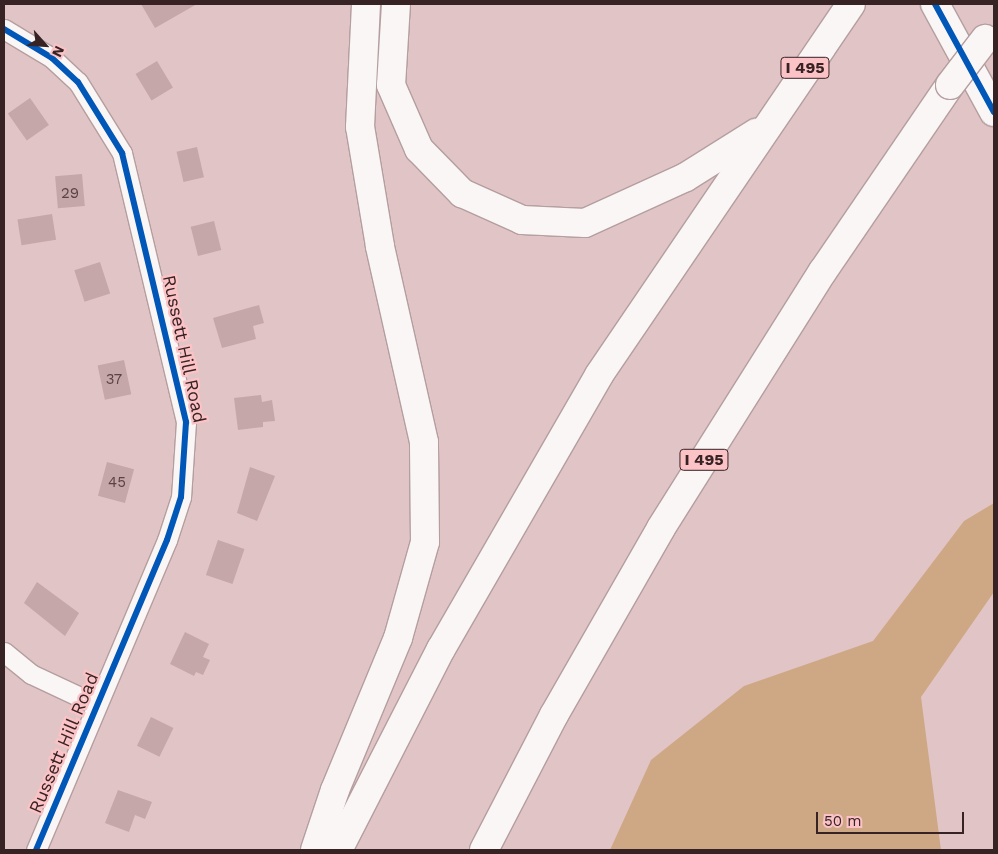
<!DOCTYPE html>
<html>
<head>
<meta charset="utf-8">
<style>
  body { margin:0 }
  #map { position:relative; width:998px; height:854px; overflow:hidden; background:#e1c4c5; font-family:"Work Sans",sans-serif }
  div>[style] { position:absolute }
  .green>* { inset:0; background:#cea885 }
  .building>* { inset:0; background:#c5a7a9; transform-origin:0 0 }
  .roads { filter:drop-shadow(1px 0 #b49e9f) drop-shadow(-1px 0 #b49e9f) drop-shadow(0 1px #b49e9f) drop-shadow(0 -1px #b49e9f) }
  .minor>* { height:19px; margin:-9.5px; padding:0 9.5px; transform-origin:9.5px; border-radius:9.5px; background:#faf6f6 }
  .primary>* { height:28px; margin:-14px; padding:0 14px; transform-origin:14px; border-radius:14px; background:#faf6f6 }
  .motorway>* { height:28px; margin:-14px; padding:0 14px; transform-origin:14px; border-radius:14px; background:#faf6f6 }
  .bridges { filter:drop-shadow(1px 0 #b49e9f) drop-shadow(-1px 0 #b49e9f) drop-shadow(0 1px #b49e9f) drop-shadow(0 -1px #b49e9f) }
  .motorway-bridge>* { height:28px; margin:-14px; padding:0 14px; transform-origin:14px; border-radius:14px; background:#faf6f6 }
  .cycleway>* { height:6px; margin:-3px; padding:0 3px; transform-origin:3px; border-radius:3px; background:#0057b8 }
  span { translate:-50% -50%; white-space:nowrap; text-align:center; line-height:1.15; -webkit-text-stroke:4.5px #fcc3c7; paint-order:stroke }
  .number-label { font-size:15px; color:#5a4345 }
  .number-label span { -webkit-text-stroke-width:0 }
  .shield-label span { padding:1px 4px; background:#fcc3c7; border:1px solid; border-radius:4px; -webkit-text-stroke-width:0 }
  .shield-label { font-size:16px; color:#372224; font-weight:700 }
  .street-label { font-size:18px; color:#372224 }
  .frame { position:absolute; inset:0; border:5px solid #372224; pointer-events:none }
  .north { position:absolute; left:20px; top:20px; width:50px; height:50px; -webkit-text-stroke:4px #fcc3c7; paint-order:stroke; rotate:116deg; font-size:14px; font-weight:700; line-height:20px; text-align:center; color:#372224 }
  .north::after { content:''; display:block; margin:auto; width:18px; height:22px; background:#372224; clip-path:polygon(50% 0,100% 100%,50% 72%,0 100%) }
  .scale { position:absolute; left:816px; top:812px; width:148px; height:22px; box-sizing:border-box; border:2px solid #372224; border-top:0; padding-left:6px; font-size:15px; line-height:18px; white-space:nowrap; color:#372224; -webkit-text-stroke:4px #fcc3c7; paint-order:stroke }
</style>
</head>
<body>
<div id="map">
  <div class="green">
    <i style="clip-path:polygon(994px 503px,994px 592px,921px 697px,941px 850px,610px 850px,651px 760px,744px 686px,873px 641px,964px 521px)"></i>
  </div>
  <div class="building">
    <i style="clip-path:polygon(141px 4px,197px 4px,155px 28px)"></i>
    <i style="left:157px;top:61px;width:31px;height:25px;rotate:59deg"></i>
    <i style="left:30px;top:98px;width:33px;height:27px;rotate:55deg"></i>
    <i style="left:197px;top:147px;width:31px;height:21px;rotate:77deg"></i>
    <i style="left:82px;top:174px;width:32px;height:27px;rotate:85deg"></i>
    <i style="left:52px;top:214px;width:26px;height:35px;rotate:81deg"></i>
    <i style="left:214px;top:221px;width:30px;height:24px;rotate:76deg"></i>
    <i style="left:100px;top:262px;width:33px;height:27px;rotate:72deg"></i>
    <i style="clip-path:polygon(259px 305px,264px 323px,253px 326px,256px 339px,222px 348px,213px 318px)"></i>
    <i style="left:124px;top:360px;width:35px;height:27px;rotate:78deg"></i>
    <i style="clip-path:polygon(261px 395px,262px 402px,272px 400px,275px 421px,263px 422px,263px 427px,238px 430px,234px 398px)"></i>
    <i style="left:107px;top:462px;width:28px;height:35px;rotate:15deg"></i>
    <i style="clip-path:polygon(250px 467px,275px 476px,257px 521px,237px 513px)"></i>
    <i style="left:218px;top:540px;width:28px;height:37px;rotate:19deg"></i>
    <i style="clip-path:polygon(37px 582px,79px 613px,65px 636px,24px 603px)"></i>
    <i style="clip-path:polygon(185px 632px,209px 644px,203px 657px,210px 660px,203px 675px,196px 672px,194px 676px,170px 664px)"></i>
    <i style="left:151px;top:717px;width:25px;height:32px;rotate:26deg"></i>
    <i style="clip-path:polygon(118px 790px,152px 802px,145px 819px,135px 815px,129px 832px,105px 823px)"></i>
  </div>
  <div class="roads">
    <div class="minor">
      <i style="left:4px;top:29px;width:56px;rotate:31.1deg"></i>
      <i style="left:52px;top:58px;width:35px;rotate:43deg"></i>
      <i style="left:78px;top:82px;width:84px;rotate:58.2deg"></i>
      <i style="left:122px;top:153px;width:277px;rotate:76.6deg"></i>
      <i style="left:186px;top:422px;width:75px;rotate:93.8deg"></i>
      <i style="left:181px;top:497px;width:45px;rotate:108deg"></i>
      <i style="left:167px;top:540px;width:337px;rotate:112.9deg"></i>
      <i style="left:4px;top:652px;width:35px;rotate:39deg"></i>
      <i style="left:31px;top:674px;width:71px;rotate:25.1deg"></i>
    </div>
    <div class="primary">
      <i style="left:935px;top:4px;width:123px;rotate:61.4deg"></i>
    </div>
    <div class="motorway">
      <i style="left:396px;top:4px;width:81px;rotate:93.5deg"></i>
      <i style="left:391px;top:85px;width:70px;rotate:66.4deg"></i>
      <i style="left:419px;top:149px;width:62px;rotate:45.7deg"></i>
      <i style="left:462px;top:193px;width:66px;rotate:24.2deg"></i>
      <i style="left:522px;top:220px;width:63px;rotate:2.7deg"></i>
      <i style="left:585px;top:223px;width:111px;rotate:-24.5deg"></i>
      <i style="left:686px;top:177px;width:83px;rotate:-32.2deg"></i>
      <i style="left:315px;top:850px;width:63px;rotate:-71.6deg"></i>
      <i style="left:335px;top:790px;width:165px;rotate:-67.5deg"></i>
      <i style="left:398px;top:638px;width:100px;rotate:-74.3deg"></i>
      <i style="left:425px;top:542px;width:100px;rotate:-90.6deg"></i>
      <i style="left:424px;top:442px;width:201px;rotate:-102.7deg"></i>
      <i style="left:380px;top:246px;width:121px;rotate:-99.5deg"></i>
      <i style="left:360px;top:127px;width:123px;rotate:-87.2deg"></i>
      <i style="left:338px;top:850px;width:226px;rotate:-62.9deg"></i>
      <i style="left:441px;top:649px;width:316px;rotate:-60deg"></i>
      <i style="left:599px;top:375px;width:448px;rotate:-55.8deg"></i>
      <i style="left:484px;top:850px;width:152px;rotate:-62.6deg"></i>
      <i style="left:554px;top:715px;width:215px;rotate:-60.2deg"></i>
      <i style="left:661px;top:528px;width:304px;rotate:-57.8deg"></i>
      <i style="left:823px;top:271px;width:225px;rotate:-55.7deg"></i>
    </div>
  </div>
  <div class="bridges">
    <div class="motorway-bridge">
      <i style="left:950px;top:85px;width:58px;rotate:-52.7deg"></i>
    </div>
  </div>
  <div class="cycleway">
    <i style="left:935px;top:4px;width:123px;rotate:61.4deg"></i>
    <i style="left:4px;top:29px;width:56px;rotate:31.1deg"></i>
    <i style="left:52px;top:58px;width:35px;rotate:43deg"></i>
    <i style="left:78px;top:82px;width:84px;rotate:58.2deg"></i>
    <i style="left:122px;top:153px;width:277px;rotate:76.6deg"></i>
    <i style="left:186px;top:422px;width:75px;rotate:93.8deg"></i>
    <i style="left:181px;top:497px;width:45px;rotate:108deg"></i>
    <i style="left:167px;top:540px;width:337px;rotate:112.9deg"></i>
  </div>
  <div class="number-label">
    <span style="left:70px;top:194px">29</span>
    <span style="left:114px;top:380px">37</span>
    <span style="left:117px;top:483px">45</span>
  </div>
  <div class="shield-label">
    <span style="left:805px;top:68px">I 495</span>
    <span style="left:704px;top:460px">I 495</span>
  </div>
  <div class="street-label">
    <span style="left:184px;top:349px;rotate:78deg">Russett Hill Road</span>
    <span style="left:64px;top:743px;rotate:-67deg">Russett Hill Road</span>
  </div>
  <div class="frame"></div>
  <div class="north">N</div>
  <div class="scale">50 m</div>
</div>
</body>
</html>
